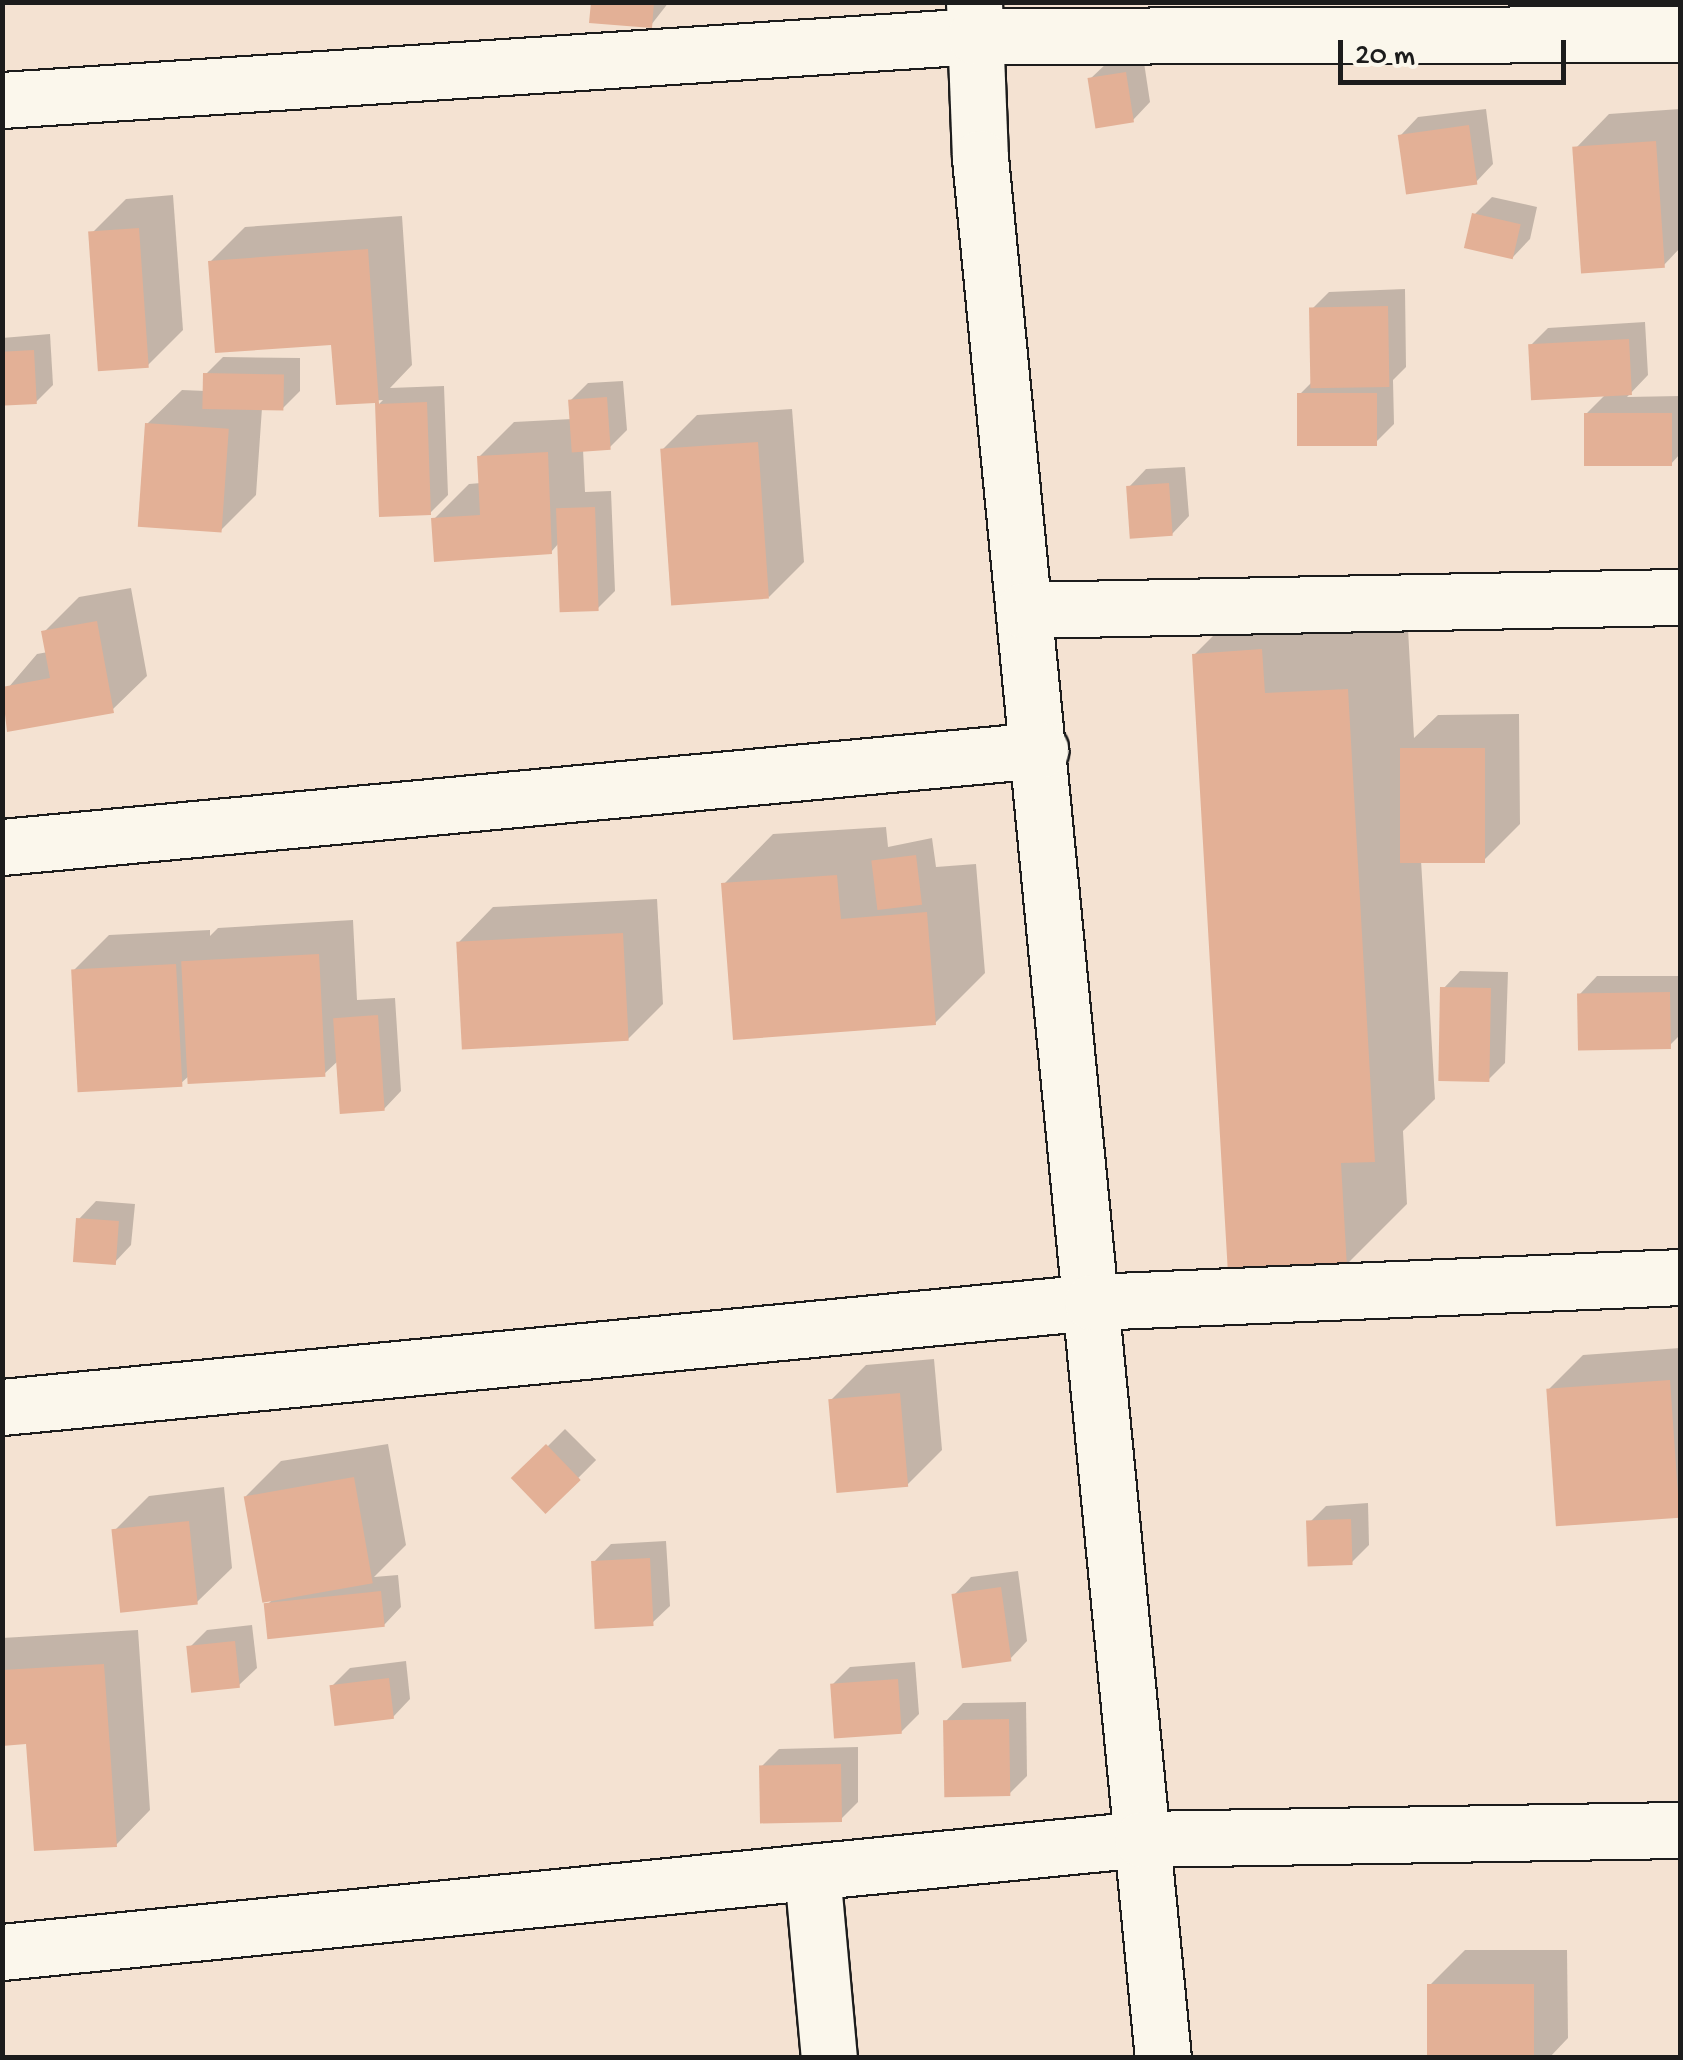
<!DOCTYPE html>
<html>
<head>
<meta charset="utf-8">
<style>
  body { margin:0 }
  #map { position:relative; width:1683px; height:2060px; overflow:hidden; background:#f4e2d2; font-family:"Gochi Hand",sans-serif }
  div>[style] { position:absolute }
  .shadow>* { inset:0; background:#0003; transform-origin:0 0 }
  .building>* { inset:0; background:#e3b096; transform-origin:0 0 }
  .roads { filter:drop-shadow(2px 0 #1c1c1c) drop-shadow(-2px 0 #1c1c1c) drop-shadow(0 2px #1c1c1c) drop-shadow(0 -2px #1c1c1c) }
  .street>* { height:55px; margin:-27.5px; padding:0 27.5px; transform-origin:27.5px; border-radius:27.5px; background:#fbf7ec }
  span { translate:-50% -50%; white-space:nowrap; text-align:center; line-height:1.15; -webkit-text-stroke:10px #fbf7ec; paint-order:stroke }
  .frame { position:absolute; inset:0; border:5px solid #1c1c1c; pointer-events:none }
  .scale { position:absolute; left:1338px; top:40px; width:228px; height:45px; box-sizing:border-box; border:5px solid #1c1c1c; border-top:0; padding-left:12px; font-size:30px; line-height:35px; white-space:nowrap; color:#1c1c1c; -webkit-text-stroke:8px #fbf7ec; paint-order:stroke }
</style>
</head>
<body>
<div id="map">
  <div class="shadow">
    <i style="clip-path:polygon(593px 2px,669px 2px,651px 25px)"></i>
    <i style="clip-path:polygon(1143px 56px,1150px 102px,1133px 120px,1090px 79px,1108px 62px)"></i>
    <i style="clip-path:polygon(1486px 109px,1493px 164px,1476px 182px,1401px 135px,1418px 117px)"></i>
    <i style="clip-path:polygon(1680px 109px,1680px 248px,1663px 266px,1575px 149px,1609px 114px)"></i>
    <i style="clip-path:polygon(173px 195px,183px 330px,148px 365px,91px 234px,126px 199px)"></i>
    <i style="clip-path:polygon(1492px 197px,1537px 207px,1530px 239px,1513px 257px,1474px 215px)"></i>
    <i style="clip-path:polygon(402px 216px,412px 365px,390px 388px,444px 386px,448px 495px,430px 513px,378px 405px,383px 400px,338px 403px,334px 342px,210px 262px,245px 227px)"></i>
    <i style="clip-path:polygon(1405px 289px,1406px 367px,1393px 380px,1394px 424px,1376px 442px,1300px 394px,1314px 380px,1312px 309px,1329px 292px)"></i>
    <i style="clip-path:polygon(1645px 322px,1648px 375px,1627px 397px,1680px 396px,1680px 454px,1670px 465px,1586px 414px,1606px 394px,1530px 346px,1548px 328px)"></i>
    <i style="clip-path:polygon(50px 334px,53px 385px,36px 402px,2px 404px,2px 338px)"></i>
    <i style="clip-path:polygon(223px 357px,300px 358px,300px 391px,283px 408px,262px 408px,256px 495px,221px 530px,147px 424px,182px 390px,206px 391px,206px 374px)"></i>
    <i style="clip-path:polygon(623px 381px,627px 430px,610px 447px,583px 449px,585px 492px,611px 491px,615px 591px,597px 609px,559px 543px,551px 552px,434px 519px,469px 484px,481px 483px,479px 457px,514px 422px,572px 419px,570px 401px,588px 383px)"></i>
    <i style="clip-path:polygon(792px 409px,804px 562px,769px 597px,662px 450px,697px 415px)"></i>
    <i style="clip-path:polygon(1185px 467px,1189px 516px,1172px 534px,1129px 487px,1146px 469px)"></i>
    <i style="clip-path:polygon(131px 588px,147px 676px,112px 710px,2px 695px,37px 654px,48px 652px,44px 632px,79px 597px)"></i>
    <i style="clip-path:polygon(1322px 589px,1325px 633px,1408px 629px,1414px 738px,1438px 715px,1519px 714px,1520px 824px,1485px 859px,1421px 860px,1435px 1099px,1403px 1131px,1407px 1204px,1346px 1265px,1194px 655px,1255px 594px)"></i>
    <i style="clip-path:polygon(886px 827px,888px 847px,932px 838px,936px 867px,976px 864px,985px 973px,935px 1023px,724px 884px,773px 834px)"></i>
    <i style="clip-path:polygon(657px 899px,663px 1004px,628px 1039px,459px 942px,493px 907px)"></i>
    <i style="clip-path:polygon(353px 920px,357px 1000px,395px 998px,401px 1091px,384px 1109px,339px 1060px,324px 1074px,190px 1075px,180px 1084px,74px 970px,109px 935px,210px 930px,210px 936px,218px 928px)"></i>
    <i style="clip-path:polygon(1460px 971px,1508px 972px,1505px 1063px,1488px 1080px,1443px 989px)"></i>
    <i style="clip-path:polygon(1597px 976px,1680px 976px,1680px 1035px,1669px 1046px,1580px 994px)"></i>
    <i style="clip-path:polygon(96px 1201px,135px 1204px,131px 1245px,114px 1263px,79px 1219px)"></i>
    <i style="clip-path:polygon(1680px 1348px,1680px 1516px,1548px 1390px,1583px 1355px)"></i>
    <i style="clip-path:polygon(934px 1359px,942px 1450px,907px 1485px,831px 1400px,866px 1365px)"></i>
    <i style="left:565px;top:1429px;width:44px;height:71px;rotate:45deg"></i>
    <i style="clip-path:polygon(388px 1444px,406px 1545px,374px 1577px,398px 1575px,401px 1607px,384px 1625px,267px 1605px,277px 1595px,246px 1496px,281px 1461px)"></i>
    <i style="clip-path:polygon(224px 1487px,232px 1568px,197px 1602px,114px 1531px,149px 1496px)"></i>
    <i style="clip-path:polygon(1368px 1503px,1369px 1545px,1352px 1562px,1309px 1523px,1326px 1506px)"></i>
    <i style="clip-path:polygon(666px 1541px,670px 1606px,652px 1623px,594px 1562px,611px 1544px)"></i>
    <i style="clip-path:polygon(1018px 1571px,1027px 1641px,1010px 1659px,954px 1595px,971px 1577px)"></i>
    <i style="clip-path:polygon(252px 1625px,257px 1668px,239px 1685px,189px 1648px,207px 1630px)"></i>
    <i style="clip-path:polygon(138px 1630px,150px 1810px,116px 1845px,29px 1742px,2px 1744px,2px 1638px)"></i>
    <i style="clip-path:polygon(406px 1661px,410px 1699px,393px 1717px,332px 1686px,350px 1668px)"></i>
    <i style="clip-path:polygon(915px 1662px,919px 1714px,901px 1732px,832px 1685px,850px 1667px)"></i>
    <i style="clip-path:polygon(1026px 1702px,1027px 1776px,1010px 1793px,946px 1721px,963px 1703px)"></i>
    <i style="clip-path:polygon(858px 1747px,858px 1802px,841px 1819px,762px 1766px,779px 1749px)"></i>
    <i style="clip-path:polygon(1465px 1950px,1567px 1950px,1568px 2038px,1549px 2058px,1430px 2058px,1430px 1985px)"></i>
  </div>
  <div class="building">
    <i style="clip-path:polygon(591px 2px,654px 2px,652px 28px,589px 23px)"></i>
    <i style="left:1126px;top:72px;width:51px;height:39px;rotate:81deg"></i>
    <i style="left:1469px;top:125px;width:60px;height:72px;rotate:82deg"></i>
    <i style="left:1656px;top:141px;width:127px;height:84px;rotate:86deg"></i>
    <i style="left:1472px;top:213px;width:50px;height:36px;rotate:13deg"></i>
    <i style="left:139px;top:228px;width:140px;height:51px;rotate:86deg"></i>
    <i style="clip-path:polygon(368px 249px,379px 404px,427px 402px,431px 515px,379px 517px,375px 403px,336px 405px,331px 345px,215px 353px,208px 261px)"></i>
    <i style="left:1388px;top:306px;width:81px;height:79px;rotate:89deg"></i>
    <i style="left:1629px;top:339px;width:56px;height:101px;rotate:87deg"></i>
    <i style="left:34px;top:350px;width:54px;height:32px;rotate:87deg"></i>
    <i style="left:203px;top:373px;width:81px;height:36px;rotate:1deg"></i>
    <i style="left:1297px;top:393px;width:80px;height:53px"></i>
    <i style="left:607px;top:397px;width:53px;height:39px;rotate:86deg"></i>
    <i style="left:1584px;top:413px;width:88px;height:53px"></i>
    <i style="left:145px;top:423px;width:84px;height:104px;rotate:4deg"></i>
    <i style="left:758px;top:442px;width:157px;height:98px;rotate:86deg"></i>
    <i style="clip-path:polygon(548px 452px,552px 554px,434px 562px,431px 518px,480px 515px,477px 456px)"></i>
    <i style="left:1169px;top:483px;width:53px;height:43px;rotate:86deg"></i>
    <i style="left:595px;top:507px;width:104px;height:39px;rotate:88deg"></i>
    <i style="clip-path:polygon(97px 621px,114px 713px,7px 732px,2px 687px,50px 678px,41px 631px)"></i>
    <i style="clip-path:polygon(1262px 649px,1265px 693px,1348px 689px,1375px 1162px,1341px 1163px,1347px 1268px,1228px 1274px,1192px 654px)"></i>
    <i style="left:1400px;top:748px;width:85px;height:115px"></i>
    <i style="left:916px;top:855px;width:50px;height:45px;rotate:83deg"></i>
    <i style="clip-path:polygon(837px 875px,841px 919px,927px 912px,936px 1025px,733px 1040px,721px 883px)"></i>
    <i style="left:623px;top:933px;width:108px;height:167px;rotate:87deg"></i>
    <i style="left:319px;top:954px;width:123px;height:138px;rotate:87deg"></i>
    <i style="left:176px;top:964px;width:123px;height:105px;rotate:87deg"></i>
    <i style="left:1440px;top:987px;width:51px;height:94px;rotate:1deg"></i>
    <i style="left:1670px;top:992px;width:57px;height:93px;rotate:89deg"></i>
    <i style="left:378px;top:1015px;width:96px;height:45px;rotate:86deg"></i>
    <i style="left:76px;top:1218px;width:43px;height:44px;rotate:4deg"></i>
    <i style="left:1670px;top:1380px;width:138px;height:124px;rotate:86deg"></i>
    <i style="left:900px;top:1393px;width:94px;height:72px;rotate:85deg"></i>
    <i style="left:546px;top:1444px;width:50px;height:49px;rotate:46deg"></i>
    <i style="left:354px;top:1477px;width:108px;height:112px;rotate:80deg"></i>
    <i style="left:1351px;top:1519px;width:46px;height:45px;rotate:88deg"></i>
    <i style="left:189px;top:1521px;width:84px;height:78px;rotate:84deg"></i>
    <i style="left:650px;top:1558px;width:68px;height:59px;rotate:87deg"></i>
    <i style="left:1001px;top:1587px;width:75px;height:50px;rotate:82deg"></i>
    <i style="left:381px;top:1591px;width:36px;height:118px;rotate:84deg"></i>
    <i style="left:235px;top:1641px;width:47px;height:49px;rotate:84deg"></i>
    <i style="clip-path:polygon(104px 1664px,117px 1847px,34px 1851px,26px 1744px,2px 1746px,2px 1670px)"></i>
    <i style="left:389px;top:1678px;width:41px;height:60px;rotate:83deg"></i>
    <i style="left:898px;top:1679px;width:55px;height:68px;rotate:86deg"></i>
    <i style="left:1009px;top:1719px;width:77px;height:66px;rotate:89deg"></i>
    <i style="left:841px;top:1764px;width:58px;height:82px;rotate:89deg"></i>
    <i style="left:1427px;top:1984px;width:107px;height:74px"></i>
  </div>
  <div class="roads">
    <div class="street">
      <i style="left:974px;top:2px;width:156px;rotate:87.8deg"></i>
      <i style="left:980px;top:158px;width:1909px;rotate:84.5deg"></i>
      <i style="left:2px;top:100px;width:975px;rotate:-3.76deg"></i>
      <i style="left:975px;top:36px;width:705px;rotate:-0.16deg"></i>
      <i style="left:1024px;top:610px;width:656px;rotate:-1.14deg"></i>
      <i style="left:2px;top:847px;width:1043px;rotate:-5.34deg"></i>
      <i style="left:2px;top:1407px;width:1095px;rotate:-5.5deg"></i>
      <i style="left:1092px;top:1302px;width:589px;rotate:-2.43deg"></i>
      <i style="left:812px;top:1872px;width:187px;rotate:84.8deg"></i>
      <i style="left:2px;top:1952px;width:1146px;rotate:-5.66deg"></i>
      <i style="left:1142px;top:1839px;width:538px;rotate:-0.96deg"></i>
    </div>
  </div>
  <div class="frame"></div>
  <div class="scale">20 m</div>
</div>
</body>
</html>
